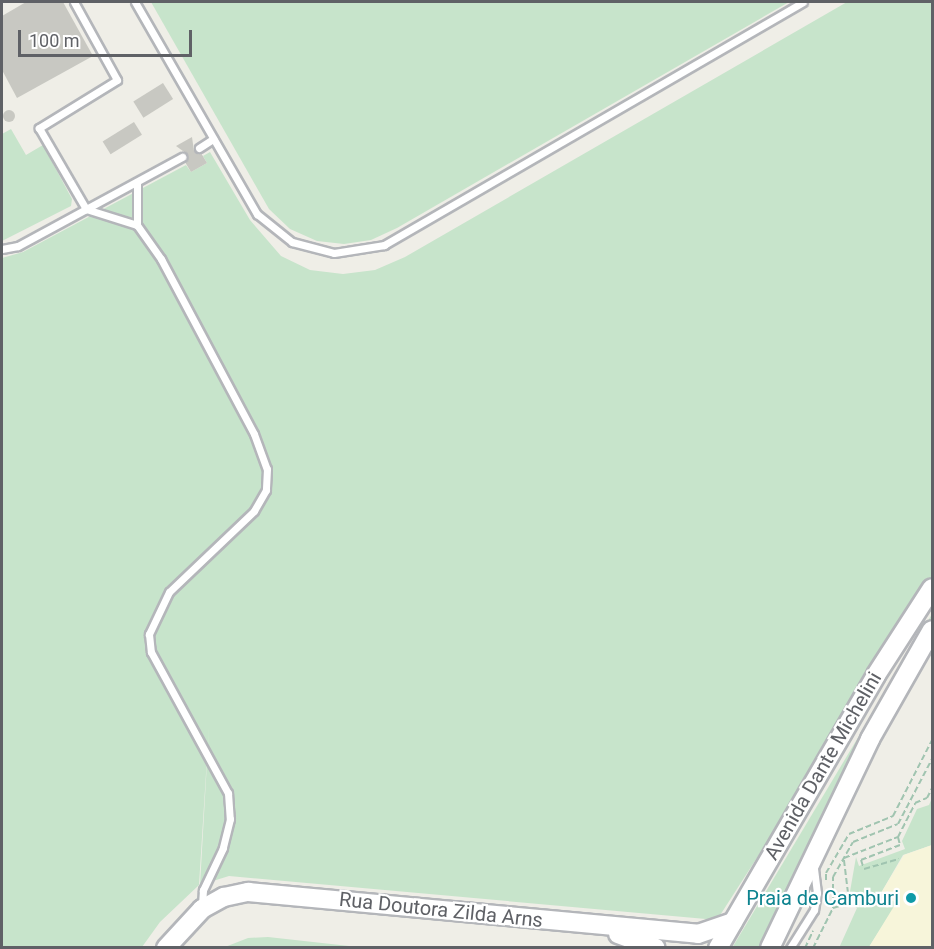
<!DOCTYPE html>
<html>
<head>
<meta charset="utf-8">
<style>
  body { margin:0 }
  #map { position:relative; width:934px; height:949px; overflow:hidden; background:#efeee7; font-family:Roboto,sans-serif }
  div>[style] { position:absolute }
  .green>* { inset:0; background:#c7e4cb }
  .sand>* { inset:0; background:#f7f5da }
  .building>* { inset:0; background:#c8c8c2; transform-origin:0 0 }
  .round { border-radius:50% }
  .path>* { height:2px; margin-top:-1px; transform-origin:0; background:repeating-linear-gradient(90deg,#a0c4b0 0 6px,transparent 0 9px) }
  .roads { filter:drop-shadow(2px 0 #b4b6ba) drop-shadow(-2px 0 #b4b6ba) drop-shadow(0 2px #b4b6ba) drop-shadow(0 -2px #b4b6ba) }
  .service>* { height:7px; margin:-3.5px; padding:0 3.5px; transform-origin:3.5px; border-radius:3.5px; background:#fff }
  .secondary>* { height:18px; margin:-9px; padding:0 9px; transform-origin:9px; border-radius:9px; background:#fff }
  .dots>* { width:16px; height:16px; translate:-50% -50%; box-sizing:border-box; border:3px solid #fff; border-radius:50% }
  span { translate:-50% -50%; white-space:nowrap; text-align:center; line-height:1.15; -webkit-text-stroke:4.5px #fff; paint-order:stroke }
  .street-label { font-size:20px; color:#5f6166 }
  .culture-label { font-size:20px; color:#0d838f }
  .right { translate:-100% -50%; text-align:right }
  .frame { position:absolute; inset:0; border:3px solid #5f6166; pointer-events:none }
  .scale { position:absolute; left:18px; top:30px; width:174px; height:27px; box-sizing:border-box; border:3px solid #5f6166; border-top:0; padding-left:8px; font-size:18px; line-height:21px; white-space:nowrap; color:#5f6166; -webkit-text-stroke:4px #fff; paint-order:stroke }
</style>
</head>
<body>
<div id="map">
  <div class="green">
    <i style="clip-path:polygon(151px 2px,789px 2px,397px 228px,371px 240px,344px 244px,317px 241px,290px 229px,269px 209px)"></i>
    <i style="clip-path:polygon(847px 2px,932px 2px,932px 585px,717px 920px,229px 876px,200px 885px,209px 726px,199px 885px,160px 922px,142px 947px,2px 947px,2px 258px,23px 252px,186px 165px,191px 172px,207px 163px,203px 156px,210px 152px,250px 220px,281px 256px,310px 270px,343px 274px,375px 270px,405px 257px)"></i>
    <i style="clip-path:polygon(11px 129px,26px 155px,43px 145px,72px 199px,71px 206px,2px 241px,2px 134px)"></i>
    <i style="clip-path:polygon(932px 614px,932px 624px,765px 947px,732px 948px)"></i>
    <i style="clip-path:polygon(932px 798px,932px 845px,903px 855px,881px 893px,897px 903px,869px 947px,839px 948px,857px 908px,848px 903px,856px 857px,859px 866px,905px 849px,902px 841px,917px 809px,929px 805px)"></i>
    <i style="clip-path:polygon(268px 937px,358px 947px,225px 947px,248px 938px)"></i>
  </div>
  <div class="sand">
    <i style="clip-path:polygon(932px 845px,932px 947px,869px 947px,896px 903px,881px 893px,904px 855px)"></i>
  </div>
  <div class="building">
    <i style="clip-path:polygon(26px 2px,63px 2px,93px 56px,17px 98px,2px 70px,2px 16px)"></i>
    <i style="left:163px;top:83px;width:19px;height:35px;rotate:58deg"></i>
    <i class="round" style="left:3px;top:110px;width:12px;height:12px"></i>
    <i style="left:134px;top:122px;width:15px;height:37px;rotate:58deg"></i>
    <i style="clip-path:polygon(192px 137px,194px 151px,201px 153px,207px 163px,191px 172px,185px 162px,187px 154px,176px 146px)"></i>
  </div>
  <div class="path">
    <i style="left:898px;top:837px;width:8px;rotate:76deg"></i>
    <i style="left:900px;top:845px;width:42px;rotate:159deg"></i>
    <i style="left:861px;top:860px;width:9px;rotate:72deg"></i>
    <i style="left:864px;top:869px;width:36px;rotate:-16deg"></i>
    <i style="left:826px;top:880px;width:7px;rotate:-90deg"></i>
    <i style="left:826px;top:873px;width:45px;rotate:-59.5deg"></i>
    <i style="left:849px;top:834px;width:48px;rotate:-22.2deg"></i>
    <i style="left:893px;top:816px;width:85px;rotate:-62.8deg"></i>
    <i style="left:833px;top:908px;width:7px;rotate:-16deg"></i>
    <i style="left:840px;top:906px;width:15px;rotate:-58deg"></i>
    <i style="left:848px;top:893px;width:35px;rotate:-97deg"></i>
    <i style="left:844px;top:858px;width:58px;rotate:-21.3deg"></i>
    <i style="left:898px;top:837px;width:38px;rotate:-63deg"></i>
    <i style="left:915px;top:803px;width:13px;rotate:-23deg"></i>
    <i style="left:927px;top:798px;width:11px;rotate:-63deg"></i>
    <i style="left:805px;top:948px;width:19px;rotate:-65deg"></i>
    <i style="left:813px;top:948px;width:45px;rotate:-63.4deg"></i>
    <i style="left:833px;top:908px;width:31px;rotate:-90deg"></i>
    <i style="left:833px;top:877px;width:40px;rotate:-60.3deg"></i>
    <i style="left:853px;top:842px;width:48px;rotate:-21.8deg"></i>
    <i style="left:898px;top:824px;width:73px;rotate:-62.4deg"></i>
  </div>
  <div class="roads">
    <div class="service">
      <i style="left:74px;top:2px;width:89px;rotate:61.1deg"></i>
      <i style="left:117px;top:80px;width:92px;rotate:148.4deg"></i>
      <i style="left:39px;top:128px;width:94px;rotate:59.9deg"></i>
      <i style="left:86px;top:209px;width:53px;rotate:17.4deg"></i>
      <i style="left:137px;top:225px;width:42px;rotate:54.8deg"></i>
      <i style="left:161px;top:259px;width:198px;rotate:62deg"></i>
      <i style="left:254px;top:434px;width:37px;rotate:70deg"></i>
      <i style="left:267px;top:469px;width:21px;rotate:93deg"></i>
      <i style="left:266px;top:490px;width:24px;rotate:120deg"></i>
      <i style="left:254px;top:511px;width:117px;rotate:136.4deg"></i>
      <i style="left:169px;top:592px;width:47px;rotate:115.5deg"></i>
      <i style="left:149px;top:634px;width:18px;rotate:84deg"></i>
      <i style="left:151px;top:652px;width:161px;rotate:61.4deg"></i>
      <i style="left:228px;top:793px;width:26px;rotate:86deg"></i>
      <i style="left:230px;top:819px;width:30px;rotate:104deg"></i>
      <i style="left:223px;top:848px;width:47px;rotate:115.5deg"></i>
      <i style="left:203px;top:890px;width:16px;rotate:94deg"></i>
      <i style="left:135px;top:2px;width:245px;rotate:60.1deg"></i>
      <i style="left:257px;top:214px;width:45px;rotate:38.7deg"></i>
      <i style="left:292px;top:242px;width:43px;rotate:14.7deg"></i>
      <i style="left:334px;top:253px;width:51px;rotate:-9.1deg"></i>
      <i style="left:384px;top:245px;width:484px;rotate:-30.1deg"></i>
      <i style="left:199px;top:148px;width:17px;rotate:-33deg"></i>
      <i style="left:137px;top:182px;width:43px;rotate:90deg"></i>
      <i style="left:2px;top:249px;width:16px;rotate:-11deg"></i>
      <i style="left:18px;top:246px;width:187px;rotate:-28.5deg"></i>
      <i style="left:790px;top:948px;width:45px;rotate:-57.7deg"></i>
      <i style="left:814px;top:910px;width:17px;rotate:-80deg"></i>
      <i style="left:817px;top:893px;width:25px;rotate:-97deg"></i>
    </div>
    <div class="secondary">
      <i style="left:618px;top:934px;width:40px;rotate:20.2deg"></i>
      <i style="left:166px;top:948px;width:53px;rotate:-47.3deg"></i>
      <i style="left:202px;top:909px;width:25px;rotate:-29deg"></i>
      <i style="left:224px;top:897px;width:25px;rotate:-12deg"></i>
      <i style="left:248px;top:892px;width:452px;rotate:5.3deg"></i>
      <i style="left:698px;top:934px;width:37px;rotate:-19deg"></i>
      <i style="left:718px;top:948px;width:315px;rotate:-59.9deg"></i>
      <i style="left:876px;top:675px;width:103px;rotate:-57.2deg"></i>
      <i style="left:770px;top:948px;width:232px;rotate:-64.4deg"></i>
      <i style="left:870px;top:739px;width:125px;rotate:-60.4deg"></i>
    </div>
  </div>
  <div class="dots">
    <i style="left:911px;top:898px;background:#0f9aa8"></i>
  </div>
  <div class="street-label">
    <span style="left:823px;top:766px;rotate:-60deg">Avenida Dante Michelini</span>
    <span style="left:441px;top:910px;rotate:6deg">Rua Doutora Zilda Arns</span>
  </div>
  <div class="culture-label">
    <span class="right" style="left:899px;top:898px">Praia de Camburi</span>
  </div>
  <div class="frame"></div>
  <div class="scale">100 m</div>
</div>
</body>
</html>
